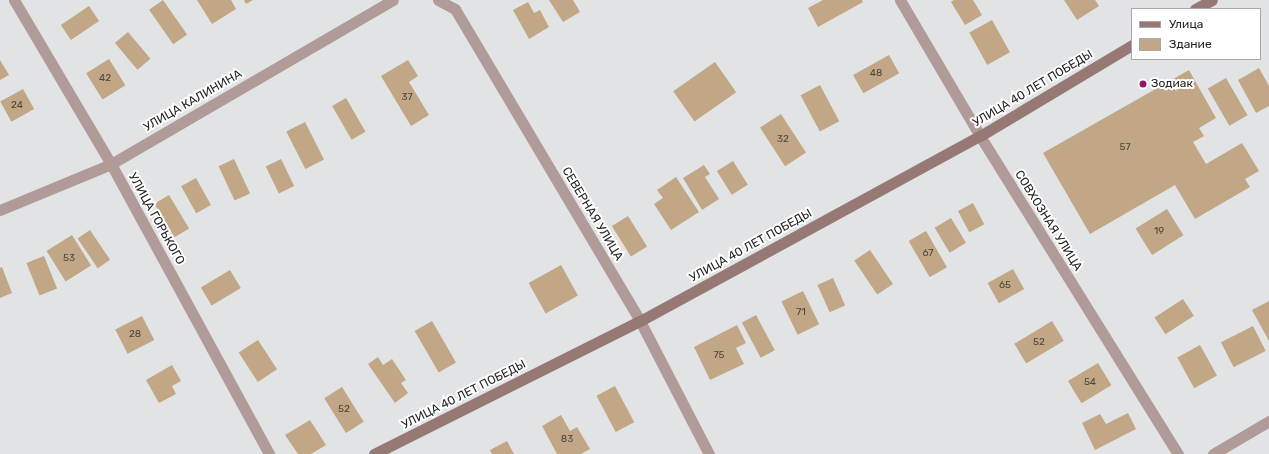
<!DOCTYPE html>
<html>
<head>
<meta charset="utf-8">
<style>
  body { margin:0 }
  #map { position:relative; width:1269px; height:454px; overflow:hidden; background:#e1e3e5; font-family:Rubik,sans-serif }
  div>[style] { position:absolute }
  .building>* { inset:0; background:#c1a785; transform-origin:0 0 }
  .minor>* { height:11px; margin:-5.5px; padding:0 5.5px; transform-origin:5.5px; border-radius:5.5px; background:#b09b98 }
  .secondary>* { height:11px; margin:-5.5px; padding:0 5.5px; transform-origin:5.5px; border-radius:5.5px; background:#967974 }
  .dots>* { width:11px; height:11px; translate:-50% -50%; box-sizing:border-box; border:2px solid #fff; border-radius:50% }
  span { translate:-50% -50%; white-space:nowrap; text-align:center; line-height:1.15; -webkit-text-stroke:4px #fff; paint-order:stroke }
  .number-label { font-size:10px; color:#4c463e }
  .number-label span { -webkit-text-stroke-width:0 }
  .poi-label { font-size:12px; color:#252526 }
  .left { translate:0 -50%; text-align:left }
  .street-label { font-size:12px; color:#252526 }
  .legend { position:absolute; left:1131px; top:8px; width:130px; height:52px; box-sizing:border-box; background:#fff; border:1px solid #a8a8a8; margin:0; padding:5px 7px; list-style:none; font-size:12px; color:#252526 }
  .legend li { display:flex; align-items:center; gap:8px; height:20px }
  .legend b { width:20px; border:1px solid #a8a8a8 }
</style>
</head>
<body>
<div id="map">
  <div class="building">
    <i style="left:163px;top:0;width:42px;height:17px;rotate:55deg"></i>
    <i style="clip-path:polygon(197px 0,231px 0,236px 9px,212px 24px)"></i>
    <i style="clip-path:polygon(244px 0,253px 0,246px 4px)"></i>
    <i style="clip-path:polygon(549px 0,573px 0,580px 12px,563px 22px)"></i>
    <i style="clip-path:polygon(823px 0,862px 0,863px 2px,818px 27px,808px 8px)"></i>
    <i style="clip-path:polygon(954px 0,973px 0,982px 15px,965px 25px,951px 2px)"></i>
    <i style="clip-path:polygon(1064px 0,1095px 0,1099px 6px,1077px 20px)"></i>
    <i style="clip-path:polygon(528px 2px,534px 13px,540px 10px,549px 27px,529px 39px,513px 10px)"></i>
    <i style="left:89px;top:6px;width:18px;height:34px;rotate:56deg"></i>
    <i style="left:992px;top:20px;width:37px;height:26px;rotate:61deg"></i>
    <i style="left:128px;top:32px;width:35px;height:17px;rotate:50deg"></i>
    <i style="left:889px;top:55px;width:21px;height:41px;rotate:61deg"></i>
    <i style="left:109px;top:59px;width:31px;height:27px;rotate:58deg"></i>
    <i style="clip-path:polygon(0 60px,9px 75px,0 80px)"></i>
    <i style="clip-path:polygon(408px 60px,418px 76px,409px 82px,429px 115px,411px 126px,381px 76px)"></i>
    <i style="left:715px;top:62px;width:37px;height:51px;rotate:55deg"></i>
    <i style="clip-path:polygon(1259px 68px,1269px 86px,1269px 106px,1256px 113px,1238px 80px)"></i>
    <i style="clip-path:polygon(1189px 70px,1216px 118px,1199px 128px,1204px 136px,1193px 142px,1206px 164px,1242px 143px,1259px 171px,1245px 179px,1250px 187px,1195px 219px,1175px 185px,1090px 234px,1043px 153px)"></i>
    <i style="left:1226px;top:78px;width:43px;height:21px;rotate:60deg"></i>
    <i style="left:820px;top:85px;width:41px;height:22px;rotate:62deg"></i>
    <i style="left:23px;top:89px;width:23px;height:26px;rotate:61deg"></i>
    <i style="left:346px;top:98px;width:39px;height:16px;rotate:60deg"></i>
    <i style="left:781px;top:114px;width:46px;height:25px;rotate:57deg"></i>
    <i style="left:305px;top:122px;width:42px;height:21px;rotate:63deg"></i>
    <i style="left:234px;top:159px;width:38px;height:17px;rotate:65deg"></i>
    <i style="left:281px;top:159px;width:30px;height:17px;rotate:64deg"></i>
    <i style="left:733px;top:161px;width:28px;height:19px;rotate:58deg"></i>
    <i style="clip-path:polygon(704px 165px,710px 174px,705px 177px,719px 199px,702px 210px,683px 178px)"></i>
    <i style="clip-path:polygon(676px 177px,699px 212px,671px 230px,654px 204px,663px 198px,657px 190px)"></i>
    <i style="left:196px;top:178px;width:31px;height:17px;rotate:61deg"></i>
    <i style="left:169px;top:195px;width:39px;height:17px;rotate:59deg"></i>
    <i style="left:973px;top:203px;width:24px;height:17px;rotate:62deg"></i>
    <i style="left:1167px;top:209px;width:31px;height:37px;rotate:58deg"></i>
    <i style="left:628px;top:216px;width:36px;height:19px;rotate:58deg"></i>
    <i style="left:951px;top:218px;width:29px;height:19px;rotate:59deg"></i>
    <i style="left:90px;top:230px;width:36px;height:15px;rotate:56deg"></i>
    <i style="left:926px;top:231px;width:42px;height:20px;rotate:60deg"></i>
    <i style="left:72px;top:235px;width:36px;height:30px;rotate:58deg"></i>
    <i style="left:870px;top:250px;width:41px;height:19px;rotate:56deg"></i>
    <i style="left:44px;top:256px;width:35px;height:19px;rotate:68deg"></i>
    <i style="left:561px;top:265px;width:35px;height:37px;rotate:61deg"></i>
    <i style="clip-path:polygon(2px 267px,12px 293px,0 298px,0 268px)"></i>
    <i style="left:1013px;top:269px;width:23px;height:29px;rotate:61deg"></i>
    <i style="left:230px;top:270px;width:21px;height:34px;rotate:59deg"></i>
    <i style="left:833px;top:278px;width:30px;height:17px;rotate:66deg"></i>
    <i style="left:803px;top:291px;width:37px;height:24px;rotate:64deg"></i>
    <i style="left:1183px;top:299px;width:20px;height:34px;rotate:57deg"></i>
    <i style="clip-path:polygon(1269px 301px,1269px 341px,1252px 310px)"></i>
    <i style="left:756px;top:315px;width:40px;height:16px;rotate:62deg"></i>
    <i style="left:142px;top:316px;width:27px;height:30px;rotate:63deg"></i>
    <i style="left:432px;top:321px;width:48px;height:20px;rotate:60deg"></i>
    <i style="left:1052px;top:321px;width:23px;height:44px;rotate:59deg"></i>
    <i style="clip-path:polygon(737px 325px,746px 343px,736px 348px,744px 364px,710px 380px,694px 347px)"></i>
    <i style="left:1253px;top:326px;width:28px;height:36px;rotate:63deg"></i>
    <i style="left:258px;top:340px;width:35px;height:23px;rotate:57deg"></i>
    <i style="left:1200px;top:345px;width:35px;height:26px;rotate:61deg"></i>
    <i style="clip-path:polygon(378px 357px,383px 365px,392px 359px,406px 380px,401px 383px,408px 393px,395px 403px,368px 364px)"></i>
    <i style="left:1098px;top:363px;width:26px;height:35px;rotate:59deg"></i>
    <i style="clip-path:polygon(172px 365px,181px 381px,172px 386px,176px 394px,159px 403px,146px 380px)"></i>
    <i style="left:615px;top:386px;width:41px;height:21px;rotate:62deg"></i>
    <i style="left:342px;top:387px;width:41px;height:21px;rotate:58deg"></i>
    <i style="clip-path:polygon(1128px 413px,1136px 429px,1095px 450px,1082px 423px,1100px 414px,1106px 424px)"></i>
    <i style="clip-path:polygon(561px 415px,570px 431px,577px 427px,590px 449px,581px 454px,557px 454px,542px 426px)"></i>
    <i style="clip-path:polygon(310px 420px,326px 445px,311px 454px,298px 454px,285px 435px)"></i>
    <i style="clip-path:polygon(507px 441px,514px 454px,492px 454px,490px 450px)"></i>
  </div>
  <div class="minor">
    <i style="left:14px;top:0;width:191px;rotate:59.4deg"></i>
    <i style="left:111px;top:164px;width:330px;rotate:61.4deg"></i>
    <i style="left:438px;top:0;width:19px;rotate:28deg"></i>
    <i style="left:455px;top:9px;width:363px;rotate:59.3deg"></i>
    <i style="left:640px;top:321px;width:150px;rotate:62.6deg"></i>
    <i style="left:900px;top:0;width:158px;rotate:59.5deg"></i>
    <i style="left:980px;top:136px;width:375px;rotate:58.1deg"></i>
    <i style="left:0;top:210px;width:120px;rotate:-22.5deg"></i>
    <i style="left:111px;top:164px;width:326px;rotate:-30.2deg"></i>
    <i style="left:1213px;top:454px;width:65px;rotate:-30.5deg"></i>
  </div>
  <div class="secondary">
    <i style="left:1195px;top:9px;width:19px;rotate:-28deg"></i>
    <i style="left:374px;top:454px;width:297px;rotate:-26.6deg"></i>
    <i style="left:640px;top:321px;width:387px;rotate:-28.6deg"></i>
    <i style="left:980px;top:136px;width:177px;rotate:-30.9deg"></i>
  </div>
  <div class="dots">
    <i style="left:1143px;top:84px;background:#95126a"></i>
  </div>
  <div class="number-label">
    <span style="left:876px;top:74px">48</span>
    <span style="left:105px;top:79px">42</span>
    <span style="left:407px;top:98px">37</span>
    <span style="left:17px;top:106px">24</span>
    <span style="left:783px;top:140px">32</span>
    <span style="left:1125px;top:148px">57</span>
    <span style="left:1159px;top:232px">19</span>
    <span style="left:928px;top:254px">67</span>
    <span style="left:69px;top:259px">53</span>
    <span style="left:1005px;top:286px">65</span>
    <span style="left:801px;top:313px">71</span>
    <span style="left:135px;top:335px">28</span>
    <span style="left:1039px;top:343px">52</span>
    <span style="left:719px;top:356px">75</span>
    <span style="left:1090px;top:383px">54</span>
    <span style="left:344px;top:410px">52</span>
    <span style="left:567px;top:440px">83</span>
  </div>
  <div class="poi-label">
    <span class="left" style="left:1151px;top:84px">Зодиак</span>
  </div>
  <div class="street-label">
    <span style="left:1033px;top:89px;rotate:-31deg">УЛИЦА 40 ЛЕТ ПОБЕДЫ</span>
    <span style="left:193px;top:101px;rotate:-30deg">УЛИЦА КАЛИНИНА</span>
    <span style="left:592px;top:214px;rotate:59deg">СЕВЕРНАЯ УЛИЦА</span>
    <span style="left:156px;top:219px;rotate:61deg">УЛИЦА ГОРЬКОГО</span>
    <span style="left:1048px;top:221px;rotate:58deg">СОВХОЗНАЯ УЛИЦА</span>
    <span style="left:751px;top:246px;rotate:-29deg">УЛИЦА 40 ЛЕТ ПОБЕДЫ</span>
    <span style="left:464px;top:395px;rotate:-27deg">УЛИЦА 40 ЛЕТ ПОБЕДЫ</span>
  </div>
  <ul class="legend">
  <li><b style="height:5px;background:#967974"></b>Улица</li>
  <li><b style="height:11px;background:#c1a785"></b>Здание</li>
  </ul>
</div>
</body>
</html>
